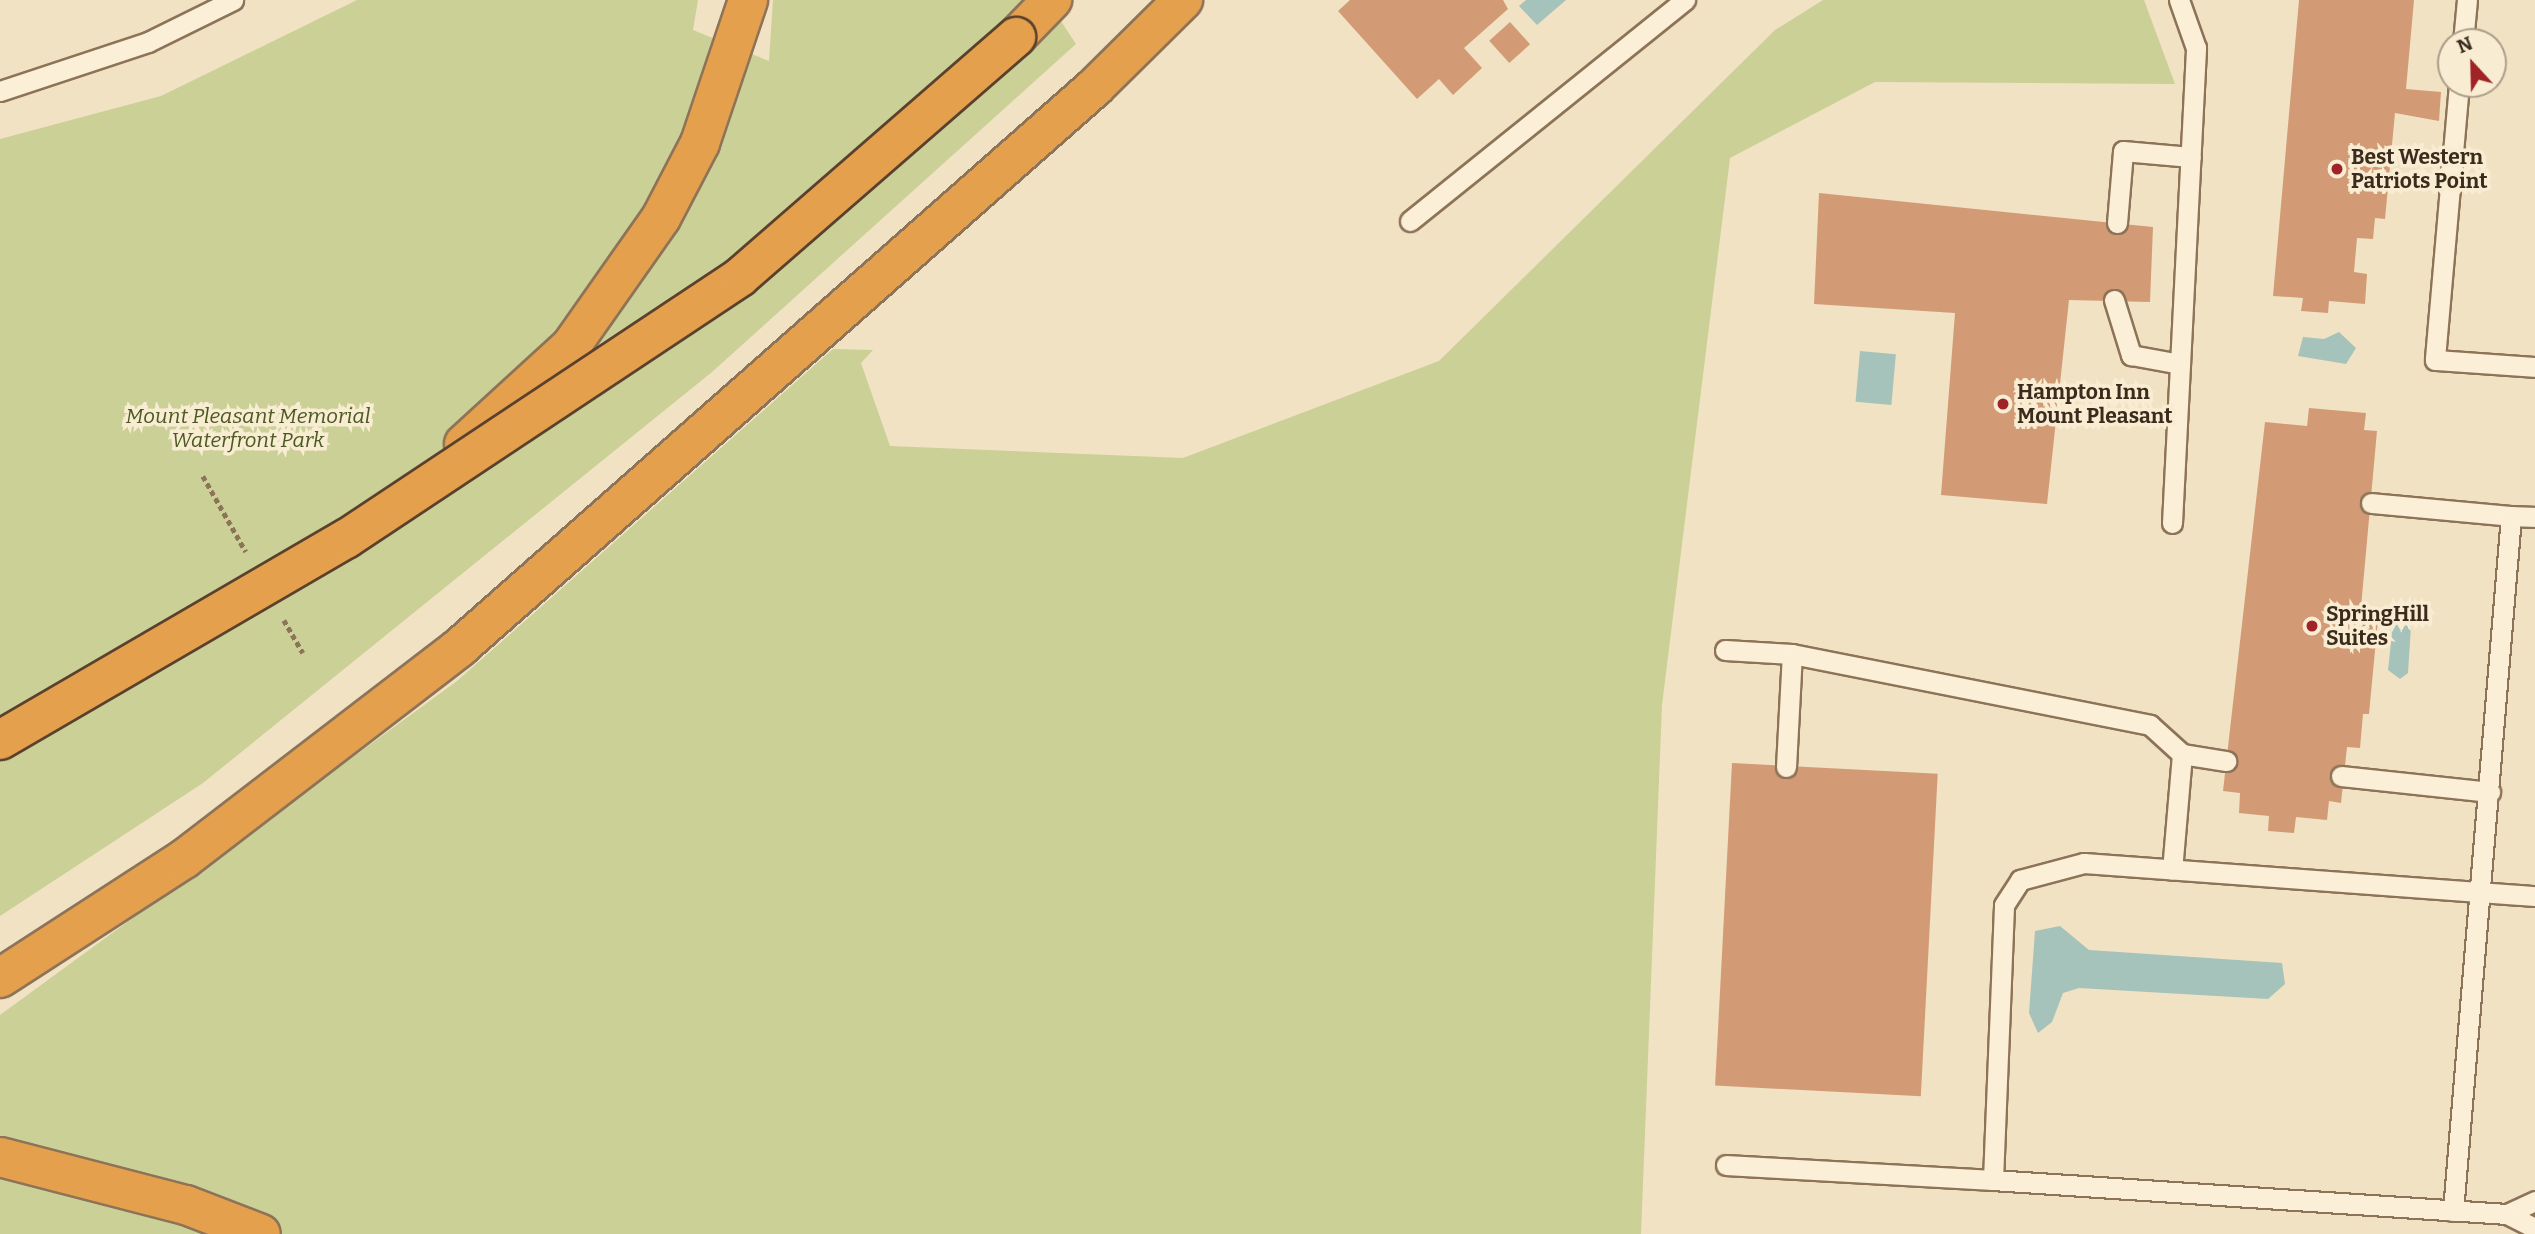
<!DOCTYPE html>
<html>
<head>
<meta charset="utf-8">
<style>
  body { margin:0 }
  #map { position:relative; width:2535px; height:1234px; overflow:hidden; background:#f1e2c3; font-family:Bitter,serif }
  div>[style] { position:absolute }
  .green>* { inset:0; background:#cad096 }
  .water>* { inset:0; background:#a5c3ba; transform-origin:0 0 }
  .building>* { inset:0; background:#d29b76; transform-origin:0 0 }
  .path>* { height:4.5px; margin-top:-2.25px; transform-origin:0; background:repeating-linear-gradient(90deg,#8d7358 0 5px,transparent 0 8.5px) }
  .roads { filter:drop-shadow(2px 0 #8d7358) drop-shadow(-2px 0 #8d7358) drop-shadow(0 2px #8d7358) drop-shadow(0 -2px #8d7358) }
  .lane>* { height:19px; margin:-9.5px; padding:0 9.5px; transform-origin:9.5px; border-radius:9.5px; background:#fbf0d7 }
  .highway>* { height:38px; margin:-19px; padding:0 19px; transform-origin:19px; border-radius:19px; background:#e5a04e }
  .bridges { filter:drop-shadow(2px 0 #5a412d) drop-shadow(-2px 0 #5a412d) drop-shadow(0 2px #5a412d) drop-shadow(0 -2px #5a412d) }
  .highway-bridge>* { height:38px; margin:-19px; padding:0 19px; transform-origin:19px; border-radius:19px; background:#e5a04e }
  .dots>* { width:19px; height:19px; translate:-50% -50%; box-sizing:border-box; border:4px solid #f8ecd3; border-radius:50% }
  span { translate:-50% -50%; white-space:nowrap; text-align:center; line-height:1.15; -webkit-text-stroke:7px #f8ecd3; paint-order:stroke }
  .poi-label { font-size:21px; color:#3b2b1d; font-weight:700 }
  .left { translate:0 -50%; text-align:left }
  .park-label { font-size:21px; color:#4c5922; font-style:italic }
  .north { position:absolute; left:2437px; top:28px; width:70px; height:70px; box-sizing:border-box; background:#f8ecd3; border:2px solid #ac9f8a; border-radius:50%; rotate:338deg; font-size:19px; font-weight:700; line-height:28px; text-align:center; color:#3b2b1d }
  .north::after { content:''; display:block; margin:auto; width:24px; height:32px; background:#a02427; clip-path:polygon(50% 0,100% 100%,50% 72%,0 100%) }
</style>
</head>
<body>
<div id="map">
  <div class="green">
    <i style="clip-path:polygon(357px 0,698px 0,693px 30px,769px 61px,773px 0,1047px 0,1076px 44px,712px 372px,203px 783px,0 916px,0 139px,161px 96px)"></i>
    <i style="clip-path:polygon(1823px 0,2144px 0,2175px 84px,1875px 82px,1730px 158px,1662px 705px,1641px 1234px,0 1234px,0 1015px,457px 681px,833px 349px,873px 350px,861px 363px,890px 446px,1183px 458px,1439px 361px,1775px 30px)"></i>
  </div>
  <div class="water">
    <i style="clip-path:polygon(1526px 0,1566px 0,1537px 25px,1519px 6px)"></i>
    <i style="clip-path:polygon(2339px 332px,2356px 348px,2346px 364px,2298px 356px,2303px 337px,2324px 339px)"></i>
    <i style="left:1860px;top:351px;width:36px;height:51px;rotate:5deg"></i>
    <i style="clip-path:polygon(2393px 624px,2411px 626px,2408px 673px,2400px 679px,2388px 670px)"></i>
    <i style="clip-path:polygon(2060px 926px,2089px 950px,2282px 963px,2285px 984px,2268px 999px,2079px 988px,2063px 993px,2052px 1022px,2038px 1033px,2029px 1013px,2035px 931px)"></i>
  </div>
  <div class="building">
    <i style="clip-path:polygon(1350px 0,1503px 0,1508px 9px,1464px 48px,1482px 68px,1453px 95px,1439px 79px,1417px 99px,1338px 11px)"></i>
    <i style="clip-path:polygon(2299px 0,2414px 0,2406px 89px,2441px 92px,2439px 121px,2395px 113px,2385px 219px,2375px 218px,2373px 239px,2357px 238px,2354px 272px,2367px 274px,2365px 304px,2329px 301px,2328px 313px,2301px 311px,2303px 298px,2273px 296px)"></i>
    <i style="left:1510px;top:22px;width:30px;height:28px;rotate:48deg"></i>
    <i style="clip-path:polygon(1819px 193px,2153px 227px,2150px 302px,2069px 300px,2047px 504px,1941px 495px,1955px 313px,1814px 304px)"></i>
    <i style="clip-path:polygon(2309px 408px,2366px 413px,2364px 430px,2377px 431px,2361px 607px,2379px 608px,2369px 714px,2363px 714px,2360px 748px,2347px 747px,2341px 803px,2329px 801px,2327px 820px,2296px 817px,2294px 833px,2268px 831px,2269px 816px,2239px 813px,2240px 793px,2223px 791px,2265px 422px,2307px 426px)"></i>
    <i style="left:1732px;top:763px;width:206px;height:323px;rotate:3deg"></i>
  </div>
  <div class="path">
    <i style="left:203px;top:476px;width:87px;rotate:60.5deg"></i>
    <i style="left:284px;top:620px;width:38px;rotate:60deg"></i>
  </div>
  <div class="roads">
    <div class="lane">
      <i style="left:2463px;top:42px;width:42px;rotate:-84.6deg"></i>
      <i style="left:2459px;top:84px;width:277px;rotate:95deg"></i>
      <i style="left:2435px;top:360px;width:100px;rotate:4deg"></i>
      <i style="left:0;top:91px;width:156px;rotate:-18.3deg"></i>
      <i style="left:148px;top:42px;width:95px;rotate:-26.3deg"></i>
      <i style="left:1410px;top:221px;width:353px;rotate:-38.8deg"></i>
      <i style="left:2117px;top:223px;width:72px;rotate:-85.2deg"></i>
      <i style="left:2123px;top:151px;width:68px;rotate:5deg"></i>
      <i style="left:2114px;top:300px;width:58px;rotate:72.8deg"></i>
      <i style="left:2131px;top:355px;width:50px;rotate:10.4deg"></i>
      <i style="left:2371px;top:503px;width:141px;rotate:5.3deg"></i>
      <i style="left:2172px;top:523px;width:476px;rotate:-87.1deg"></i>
      <i style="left:2196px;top:48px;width:51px;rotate:-109.5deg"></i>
      <i style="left:1725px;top:650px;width:67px;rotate:3.4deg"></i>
      <i style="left:1792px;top:654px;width:365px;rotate:11.2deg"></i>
      <i style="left:2150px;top:725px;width:43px;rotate:42.2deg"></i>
      <i style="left:2182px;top:754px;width:116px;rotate:94.9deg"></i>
      <i style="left:2182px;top:754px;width:45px;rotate:9deg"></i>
      <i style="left:1786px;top:767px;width:113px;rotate:-87deg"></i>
      <i style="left:2341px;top:776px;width:150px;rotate:6.1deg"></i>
      <i style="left:1726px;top:1165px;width:267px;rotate:3.2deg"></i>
      <i style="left:2535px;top:1201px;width:31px;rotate:155deg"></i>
      <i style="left:2507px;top:1214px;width:31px;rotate:27deg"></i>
      <i style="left:2453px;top:1211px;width:697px;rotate:-85.23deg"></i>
      <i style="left:2511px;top:516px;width:24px;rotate:2deg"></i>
      <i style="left:2507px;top:1214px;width:515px;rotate:-176.22deg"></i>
      <i style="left:1993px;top:1180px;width:275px;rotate:-87.7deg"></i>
      <i style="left:2004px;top:905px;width:30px;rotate:-57deg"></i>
      <i style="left:2020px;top:880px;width:66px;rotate:-14.9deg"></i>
      <i style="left:2084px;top:863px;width:452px;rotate:4.2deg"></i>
    </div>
    <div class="highway">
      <i style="left:1016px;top:37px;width:52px;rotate:-45.8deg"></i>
      <i style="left:464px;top:444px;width:145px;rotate:-42.5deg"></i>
      <i style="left:571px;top:346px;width:156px;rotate:-54.9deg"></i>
      <i style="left:661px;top:218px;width:85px;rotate:-62.5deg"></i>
      <i style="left:700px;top:143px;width:151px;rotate:-71.4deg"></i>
      <i style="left:0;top:978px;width:219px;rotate:-32.9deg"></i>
      <i style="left:184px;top:859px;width:348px;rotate:-37.5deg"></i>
      <i style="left:460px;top:647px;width:847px;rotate:-41.41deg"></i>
      <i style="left:1095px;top:87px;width:124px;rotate:-44.7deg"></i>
      <i style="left:0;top:1157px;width:192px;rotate:14.5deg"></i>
      <i style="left:186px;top:1205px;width:80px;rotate:21.1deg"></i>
    </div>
  </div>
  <div class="bridges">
    <div class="highway-bridge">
      <i style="left:0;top:740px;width:400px;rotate:-30.2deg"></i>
      <i style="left:346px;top:539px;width:473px;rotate:-33.6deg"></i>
      <i style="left:740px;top:277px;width:366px;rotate:-41deg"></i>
    </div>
  </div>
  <div class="dots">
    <i style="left:2337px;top:169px;background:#a02427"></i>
    <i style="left:2003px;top:404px;background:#a02427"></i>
    <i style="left:2312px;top:626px;background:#a02427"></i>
  </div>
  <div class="poi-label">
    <span class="left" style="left:2351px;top:169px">Best Western<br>Patriots Point</span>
    <span class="left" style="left:2017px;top:404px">Hampton Inn<br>Mount Pleasant</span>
    <span class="left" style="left:2326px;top:626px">SpringHill<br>Suites</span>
  </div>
  <div class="park-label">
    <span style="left:248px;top:428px">Mount Pleasant Memorial<br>Waterfront Park</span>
  </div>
  <div class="north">N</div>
</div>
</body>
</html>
